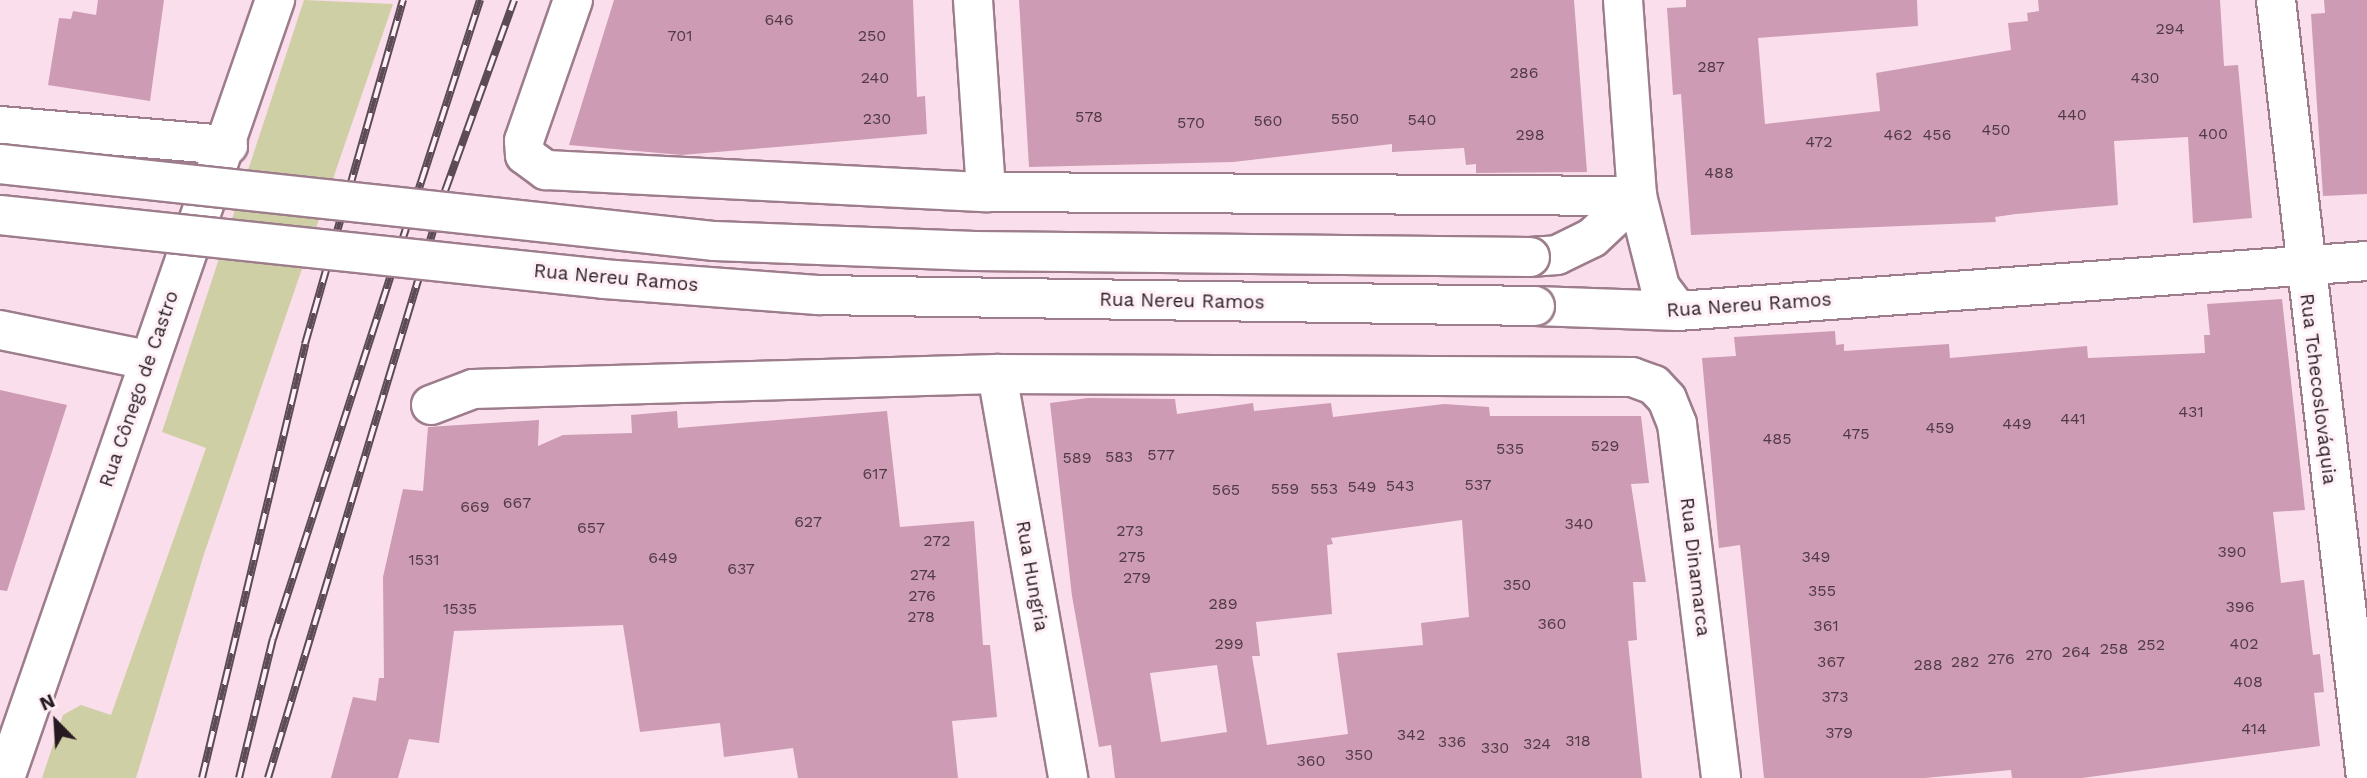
<!DOCTYPE html>
<html>
<head>
<meta charset="utf-8">
<style>
  body { margin:0 }
  #map { position:relative; width:2367px; height:778px; overflow:hidden; background:#fadeeb; font-family:"Work Sans",sans-serif }
  div>[style] { position:absolute }
  .green>* { inset:0; background:#cfcfa6 }
  .building>* { inset:0; background:#cd9bb4 }
  .roads { filter:drop-shadow(2px 0 #9d7d8c) drop-shadow(-2px 0 #9d7d8c) drop-shadow(0 2px #9d7d8c) drop-shadow(0 -2px #9d7d8c) }
  .minor>* { height:38px; margin:-19px; padding:0 19px; transform-origin:19px; border-radius:19px; background:#fff }
  .major>* { height:38px; margin:-19px; padding:0 19px; transform-origin:19px; border-radius:19px; background:#fff }
  .rail>* { height:8px; margin-top:-4px; transform-origin:0; background:repeating-linear-gradient(90deg,#fef0f6 0 16px,#5c4b54 0 32px); box-sizing:border-box; border-block:2px solid #5c4b54 }
  .bridges { filter:drop-shadow(2px 0 #9d7d8c) drop-shadow(-2px 0 #9d7d8c) drop-shadow(0 2px #9d7d8c) drop-shadow(0 -2px #9d7d8c) }
  .minor-bridge>* { height:38px; margin:-19px; padding:0 19px; transform-origin:19px; border-radius:19px; background:#fff }
  span { translate:-50% -50%; white-space:nowrap; text-align:center; line-height:1.15; -webkit-text-stroke:6px #fef0f6; paint-order:stroke }
  .number-label { font-size:16px; color:#503a46 }
  .number-label span { -webkit-text-stroke-width:0 }
  .street-label { font-size:19px; color:#271a21 }
  .north { position:absolute; left:21px; top:687px; width:70px; height:70px; -webkit-text-stroke:5px #fef0f6; paint-order:stroke; rotate:336deg; font-size:19px; font-weight:700; line-height:28px; text-align:center; color:#271a21 }
  .north::after { content:''; display:block; margin:auto; width:24px; height:32px; background:#271a21; clip-path:polygon(50% 0,100% 100%,50% 72%,0 100%) }
</style>
</head>
<body>
<div id="map">
  <div class="green">
    <i style="clip-path:polygon(304px 0,393px 4px,204px 554px,136px 778px,42px 778px,63px 715px,81px 705px,111px 715px,206px 448px,162px 432px)"></i>
  </div>
  <div class="building">
    <i style="clip-path:polygon(98px 0,164px 0,150px 101px,48px 85px,59px 18px,71px 19px,73px 11px,96px 15px)"></i>
    <i style="clip-path:polygon(614px 0,913px 0,917px 97px,925px 96px,927px 134px,682px 155px,569px 145px)"></i>
    <i style="clip-path:polygon(1019px 0,1574px 0,1587px 172px,1476px 173px,1476px 164px,1466px 165px,1464px 148px,1392px 152px,1392px 144px,1233px 162px,1029px 167px)"></i>
    <i style="clip-path:polygon(1686px 0,1917px 0,1918px 26px,1758px 38px,1765px 124px,1880px 111px,1876px 73px,2011px 50px,2008px 23px,2028px 21px,2027px 13px,2039px 11px,2038px 0,2220px 0,2224px 66px,2238px 65px,2252px 218px,2193px 223px,2188px 137px,2114px 141px,2118px 205px,2016px 214px,1995px 217px,1996px 222px,1691px 235px,1681px 94px,1673px 95px,1667px 8px,1686px 7px)"></i>
    <i style="clip-path:polygon(2324px 0,2367px 0,2367px 194px,2323px 196px,2311px 14px,2325px 13px)"></i>
    <i style="clip-path:polygon(2282px 299px,2305px 510px,2273px 512px,2281px 583px,2304px 580px,2313px 655px,2320px 654px,2324px 692px,2314px 693px,2320px 746px,2082px 778px,2012px 778px,2011px 770px,1925px 778px,1764px 778px,1740px 545px,1719px 548px,1702px 358px,1736px 356px,1734px 337px,1835px 331px,1836px 345px,1844px 344px,1844px 351px,1949px 344px,1950px 358px,2087px 346px,2088px 358px,2205px 353px,2204px 335px,2210px 335px,2207px 304px)"></i>
    <i style="clip-path:polygon(0 390px,67px 405px,7px 591px,0 590px)"></i>
    <i style="clip-path:polygon(evenodd,1088px 398px,1175px 399px,1177px 414px,1253px 403px,1254px 411px,1331px 403px,1333px 417px,1444px 404px,1489px 407px,1490px 416px,1641px 416px,1649px 483px,1631px 484px,1646px 582px,1633px 582px,1637px 640px,1628px 641px,1642px 778px,1115px 778px,1111px 745px,1099px 747px,1072px 596px,1050px 403px,1088px 398px,1462px 520px,1469px 617px,1421px 623px,1423px 645px,1337px 653px,1348px 734px,1267px 745px,1252px 656px,1260px 656px,1256px 622px,1332px 614px,1327px 545px,1333px 544px,1331px 538px,1462px 520px,1088px 398px,1217px 665px,1227px 732px,1161px 742px,1150px 673px,1217px 665px)"></i>
    <i style="clip-path:polygon(677px 411px,678px 428px,887px 411px,900px 527px,974px 521px,983px 645px,990px 645px,997px 717px,952px 721px,958px 778px,798px 778px,793px 748px,724px 757px,720px 723px,640px 732px,623px 625px,454px 631px,439px 743px,409px 739px,398px 778px,331px 778px,353px 697px,376px 701px,379px 678px,384px 678px,383px 577px,403px 489px,423px 491px,428px 427px,539px 420px,538px 446px,563px 435px,632px 433px,631px 415px)"></i>
  </div>
  <div class="roads">
    <div class="minor">
      <i style="left:573px;top:0;width:149px;rotate:109.2deg"></i>
      <i style="left:524px;top:141px;width:14px;rotate:86deg"></i>
      <i style="left:525px;top:155px;width:26px;rotate:36deg"></i>
      <i style="left:546px;top:170px;width:441px;rotate:2.9deg"></i>
      <i style="left:986px;top:192px;width:651px;rotate:0.35deg"></i>
      <i style="left:973px;top:0;width:192px;rotate:86.1deg"></i>
      <i style="left:1623px;top:0;width:196px;rotate:85.9deg"></i>
      <i style="left:1637px;top:196px;width:94px;rotate:75.8deg"></i>
      <i style="left:1660px;top:287px;width:30px;rotate:53deg"></i>
      <i style="left:2276px;top:0;width:783px;rotate:83.4deg"></i>
      <i style="left:0;top:126px;width:229px;rotate:4.8deg"></i>
      <i style="left:1530px;top:257px;width:27px;rotate:-4deg"></i>
      <i style="left:1557px;top:255px;width:39px;rotate:-26deg"></i>
      <i style="left:1592px;top:238px;width:62px;rotate:-43deg"></i>
      <i style="left:1535px;top:306px;width:143px;rotate:2deg"></i>
      <i style="left:1678px;top:311px;width:691px;rotate:-4.15deg"></i>
      <i style="left:0;top:330px;width:151px;rotate:11.5deg"></i>
      <i style="left:997px;top:374px;width:410px;rotate:80deg"></i>
      <i style="left:431px;top:405px;width:45px;rotate:-20.9deg"></i>
      <i style="left:473px;top:389px;width:524px;rotate:-1.64deg"></i>
      <i style="left:997px;top:374px;width:635px;rotate:0.27deg"></i>
      <i style="left:1632px;top:377px;width:23px;rotate:20deg"></i>
      <i style="left:1654px;top:385px;width:19px;rotate:47deg"></i>
      <i style="left:1667px;top:399px;width:27px;rotate:68deg"></i>
      <i style="left:1677px;top:424px;width:357px;rotate:82.9deg"></i>
    </div>
    <div class="major">
      <i style="left:5px;top:778px;width:824px;rotate:-70.86deg"></i>
    </div>
  </div>
  <div class="rail">
    <i style="left:202px;top:778px;width:446px;rotate:-76.6deg"></i>
    <i style="left:305px;top:344px;width:358px;rotate:-74.1deg"></i>
    <i style="left:239px;top:778px;width:143px;rotate:-76.3deg"></i>
    <i style="left:273px;top:639px;width:672px;rotate:-72.05deg"></i>
    <i style="left:268px;top:778px;width:613px;rotate:-73.22deg"></i>
    <i style="left:445px;top:191px;width:203px;rotate:-70.1deg"></i>
  </div>
  <div class="bridges">
    <div class="minor-bridge">
      <i style="left:0;top:164px;width:719px;rotate:6.15deg"></i>
      <i style="left:715px;top:241px;width:260px;rotate:2.2deg"></i>
      <i style="left:975px;top:251px;width:555px;rotate:0.62deg"></i>
      <i style="left:0;top:215px;width:607px;rotate:6.05deg"></i>
      <i style="left:604px;top:279px;width:215px;rotate:4.3deg"></i>
      <i style="left:818px;top:295px;width:717px;rotate:0.88deg"></i>
    </div>
  </div>
  <div class="number-label">
    <span style="left:779px;top:20px">646</span>
    <span style="left:2170px;top:29px">294</span>
    <span style="left:680px;top:36px">701</span>
    <span style="left:872px;top:36px">250</span>
    <span style="left:1711px;top:67px">287</span>
    <span style="left:1524px;top:73px">286</span>
    <span style="left:875px;top:78px">240</span>
    <span style="left:2145px;top:78px">430</span>
    <span style="left:2072px;top:115px">440</span>
    <span style="left:1089px;top:117px">578</span>
    <span style="left:877px;top:119px">230</span>
    <span style="left:1345px;top:119px">550</span>
    <span style="left:1422px;top:120px">540</span>
    <span style="left:1268px;top:121px">560</span>
    <span style="left:1191px;top:123px">570</span>
    <span style="left:1996px;top:130px">450</span>
    <span style="left:2213px;top:134px">400</span>
    <span style="left:1530px;top:135px">298</span>
    <span style="left:1898px;top:135px">462</span>
    <span style="left:1937px;top:135px">456</span>
    <span style="left:1819px;top:142px">472</span>
    <span style="left:1719px;top:173px">488</span>
    <span style="left:2191px;top:412px">431</span>
    <span style="left:2073px;top:419px">441</span>
    <span style="left:2017px;top:424px">449</span>
    <span style="left:1940px;top:428px">459</span>
    <span style="left:1856px;top:434px">475</span>
    <span style="left:1777px;top:439px">485</span>
    <span style="left:1605px;top:446px">529</span>
    <span style="left:1510px;top:449px">535</span>
    <span style="left:1161px;top:455px">577</span>
    <span style="left:1119px;top:457px">583</span>
    <span style="left:1077px;top:458px">589</span>
    <span style="left:875px;top:474px">617</span>
    <span style="left:1478px;top:485px">537</span>
    <span style="left:1400px;top:486px">543</span>
    <span style="left:1362px;top:487px">549</span>
    <span style="left:1285px;top:489px">559</span>
    <span style="left:1324px;top:489px">553</span>
    <span style="left:1226px;top:490px">565</span>
    <span style="left:517px;top:503px">667</span>
    <span style="left:475px;top:507px">669</span>
    <span style="left:808px;top:522px">627</span>
    <span style="left:1579px;top:524px">340</span>
    <span style="left:591px;top:528px">657</span>
    <span style="left:1130px;top:531px">273</span>
    <span style="left:937px;top:541px">272</span>
    <span style="left:2232px;top:552px">390</span>
    <span style="left:1132px;top:557px">275</span>
    <span style="left:1816px;top:557px">349</span>
    <span style="left:663px;top:558px">649</span>
    <span style="left:424px;top:560px">1531</span>
    <span style="left:741px;top:569px">637</span>
    <span style="left:923px;top:575px">274</span>
    <span style="left:1137px;top:578px">279</span>
    <span style="left:1517px;top:585px">350</span>
    <span style="left:1822px;top:591px">355</span>
    <span style="left:922px;top:596px">276</span>
    <span style="left:1223px;top:604px">289</span>
    <span style="left:2240px;top:607px">396</span>
    <span style="left:460px;top:609px">1535</span>
    <span style="left:921px;top:617px">278</span>
    <span style="left:1552px;top:624px">360</span>
    <span style="left:1826px;top:626px">361</span>
    <span style="left:1229px;top:644px">299</span>
    <span style="left:2244px;top:644px">402</span>
    <span style="left:2151px;top:645px">252</span>
    <span style="left:2114px;top:649px">258</span>
    <span style="left:2076px;top:652px">264</span>
    <span style="left:2039px;top:655px">270</span>
    <span style="left:2001px;top:659px">276</span>
    <span style="left:1831px;top:662px">367</span>
    <span style="left:1965px;top:662px">282</span>
    <span style="left:1928px;top:665px">288</span>
    <span style="left:2248px;top:682px">408</span>
    <span style="left:1835px;top:697px">373</span>
    <span style="left:2254px;top:729px">414</span>
    <span style="left:1839px;top:733px">379</span>
    <span style="left:1411px;top:735px">342</span>
    <span style="left:1578px;top:741px">318</span>
    <span style="left:1452px;top:742px">336</span>
    <span style="left:1537px;top:744px">324</span>
    <span style="left:1495px;top:748px">330</span>
    <span style="left:1359px;top:755px">350</span>
    <span style="left:1311px;top:761px">360</span>
  </div>
  <div class="street-label">
    <span style="left:616px;top:278px;rotate:5deg">Rua Nereu Ramos</span>
    <span style="left:1182px;top:301px;rotate:1deg">Rua Nereu Ramos</span>
    <span style="left:1749px;top:305px;rotate:-4deg">Rua Nereu Ramos</span>
    <span style="left:139px;top:389px;rotate:-71deg">Rua Cônego de Castro</span>
    <span style="left:2318px;top:389px;rotate:83deg">Rua Tchecoslováquia</span>
    <span style="left:1695px;top:567px;rotate:83deg">Rua Dinamarca</span>
    <span style="left:1032px;top:576px;rotate:80deg">Rua Hungria</span>
  </div>
  <div class="north">N</div>
</div>
</body>
</html>
